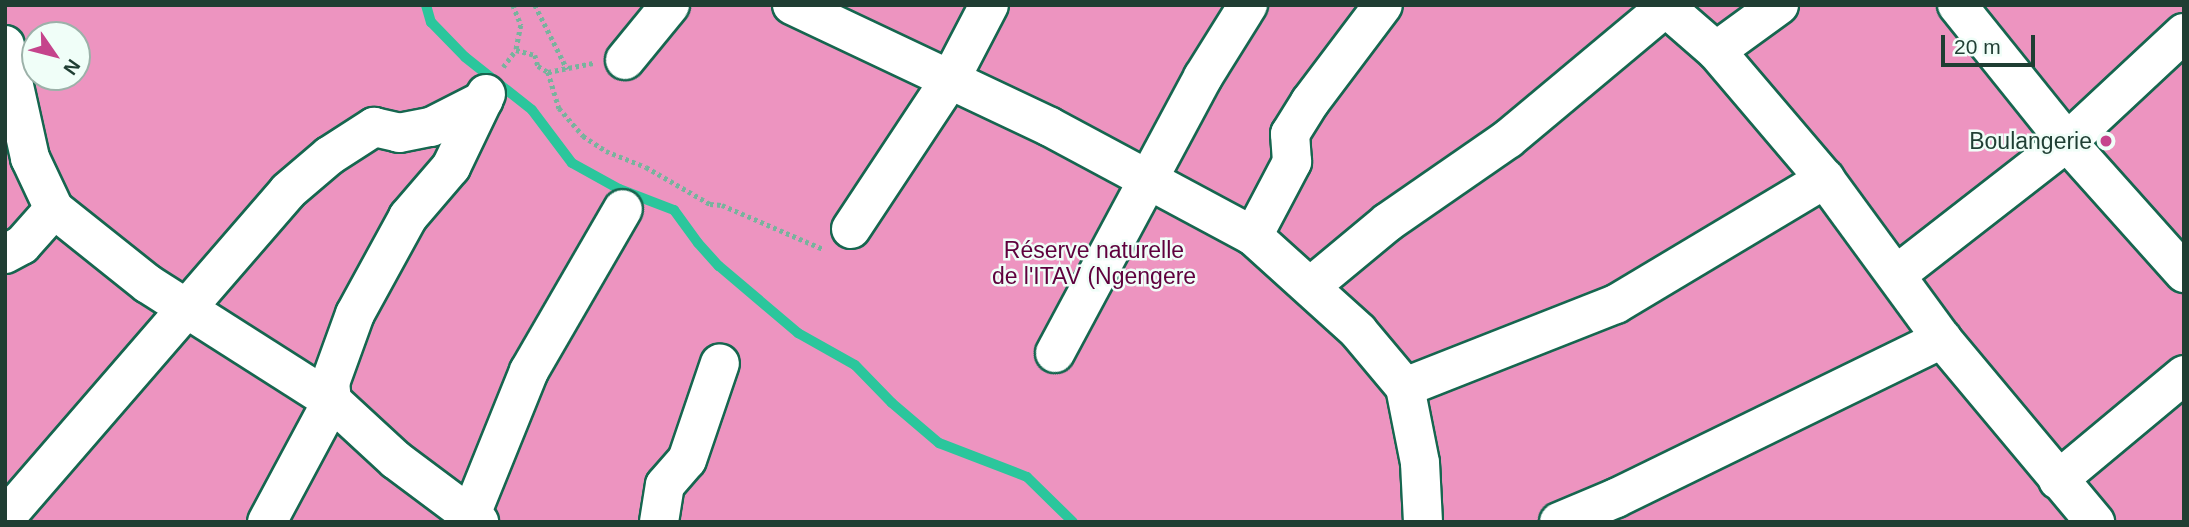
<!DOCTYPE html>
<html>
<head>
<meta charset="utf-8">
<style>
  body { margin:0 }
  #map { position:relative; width:2189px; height:527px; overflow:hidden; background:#a1ebd0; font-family:Arial,sans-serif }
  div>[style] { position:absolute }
  .green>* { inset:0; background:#ed94c0 }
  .stream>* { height:10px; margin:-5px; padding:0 5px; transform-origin:5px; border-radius:5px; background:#2bc69c }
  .path>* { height:4.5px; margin-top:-2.25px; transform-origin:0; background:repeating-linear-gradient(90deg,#77b39d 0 3.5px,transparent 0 7px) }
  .roads { filter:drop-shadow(2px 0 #16664f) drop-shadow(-2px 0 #16664f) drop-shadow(0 2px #16664f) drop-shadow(0 -2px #16664f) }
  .minor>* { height:38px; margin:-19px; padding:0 19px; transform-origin:19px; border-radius:19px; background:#fff }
  .dots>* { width:19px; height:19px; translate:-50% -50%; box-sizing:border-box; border:4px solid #f0fef8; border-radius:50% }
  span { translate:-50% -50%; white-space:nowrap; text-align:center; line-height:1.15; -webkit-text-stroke:5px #f0fef8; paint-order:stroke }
  .poi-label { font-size:23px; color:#1f3e33 }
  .right { translate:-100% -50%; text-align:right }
  .park-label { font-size:23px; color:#5f003d }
  .frame { position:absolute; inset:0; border:7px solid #1f3e33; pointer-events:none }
  .north { position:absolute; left:21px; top:21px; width:70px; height:70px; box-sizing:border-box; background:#f0fef8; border:2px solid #9cb1a9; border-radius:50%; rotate:125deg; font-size:19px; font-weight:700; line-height:28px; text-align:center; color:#1f3e33 }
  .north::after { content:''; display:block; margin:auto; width:24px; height:32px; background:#c5448c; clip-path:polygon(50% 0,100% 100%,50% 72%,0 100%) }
  .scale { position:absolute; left:1941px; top:35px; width:94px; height:32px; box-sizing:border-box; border:4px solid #1f3e33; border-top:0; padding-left:9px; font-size:21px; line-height:24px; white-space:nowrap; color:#1f3e33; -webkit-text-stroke:5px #f0fef8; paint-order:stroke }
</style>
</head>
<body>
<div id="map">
  <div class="green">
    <i style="clip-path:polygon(evenodd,5px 5px,2184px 5px,2184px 522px,5px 522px,5px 5px,35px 35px,77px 35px,77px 77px,35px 77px,35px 35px)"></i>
  </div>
  <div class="stream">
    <i style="left:426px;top:5px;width:18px;rotate:74deg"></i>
    <i style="left:431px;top:22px;width:49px;rotate:45.8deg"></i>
    <i style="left:465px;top:57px;width:85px;rotate:38.3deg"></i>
    <i style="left:532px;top:110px;width:66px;rotate:53deg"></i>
    <i style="left:572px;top:163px;width:54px;rotate:29deg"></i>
    <i style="left:619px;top:189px;width:59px;rotate:20.9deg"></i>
    <i style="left:674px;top:210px;width:41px;rotate:54deg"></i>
    <i style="left:698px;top:243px;width:31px;rotate:48deg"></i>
    <i style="left:719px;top:266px;width:104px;rotate:40.3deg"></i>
    <i style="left:798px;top:333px;width:65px;rotate:29.3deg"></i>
    <i style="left:855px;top:365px;width:53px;rotate:45.8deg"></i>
    <i style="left:892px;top:403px;width:62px;rotate:40.4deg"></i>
    <i style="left:939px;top:443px;width:94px;rotate:21.1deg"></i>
    <i style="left:1027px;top:477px;width:64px;rotate:44.4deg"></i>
  </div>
  <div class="path">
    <i style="left:513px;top:5px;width:22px;rotate:68deg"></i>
    <i style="left:521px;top:25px;width:25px;rotate:101deg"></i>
    <i style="left:535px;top:5px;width:72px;rotate:63.4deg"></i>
    <i style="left:503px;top:67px;width:21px;rotate:-53deg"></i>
    <i style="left:516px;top:50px;width:20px;rotate:15deg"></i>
    <i style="left:535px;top:55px;width:11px;rotate:75deg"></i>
    <i style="left:538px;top:66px;width:12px;rotate:31deg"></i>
    <i style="left:548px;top:72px;width:46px;rotate:-11.3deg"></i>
    <i style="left:548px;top:72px;width:38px;rotate:73deg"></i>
    <i style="left:559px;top:108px;width:37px;rotate:49deg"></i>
    <i style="left:583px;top:136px;width:27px;rotate:33deg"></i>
    <i style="left:606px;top:151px;width:43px;rotate:21.8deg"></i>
    <i style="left:646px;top:167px;width:74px;rotate:30deg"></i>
    <i style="left:710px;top:204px;width:12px;rotate:5deg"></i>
    <i style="left:722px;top:205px;width:110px;rotate:23.5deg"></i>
  </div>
  <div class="roads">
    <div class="minor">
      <i style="left:792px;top:5px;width:285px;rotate:25.3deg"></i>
      <i style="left:1050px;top:127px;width:230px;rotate:28.2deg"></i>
      <i style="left:1253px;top:236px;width:142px;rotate:42.1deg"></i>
      <i style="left:1358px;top:331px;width:73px;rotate:50deg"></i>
      <i style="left:1405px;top:387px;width:77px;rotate:78.8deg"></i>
      <i style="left:1420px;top:463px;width:59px;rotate:87.1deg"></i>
      <i style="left:1663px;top:5px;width:70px;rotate:41deg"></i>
      <i style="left:1716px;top:51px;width:168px;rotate:49.6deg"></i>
      <i style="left:1825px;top:179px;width:198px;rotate:53.8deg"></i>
      <i style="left:1942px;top:339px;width:239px;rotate:50.1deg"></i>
      <i style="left:1957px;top:5px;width:176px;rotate:51.2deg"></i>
      <i style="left:2067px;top:142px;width:176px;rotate:48.2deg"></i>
      <i style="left:5px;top:45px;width:116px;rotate:77.5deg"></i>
      <i style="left:30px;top:158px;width:56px;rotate:64.8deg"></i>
      <i style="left:54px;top:209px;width:120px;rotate:38.6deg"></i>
      <i style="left:148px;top:284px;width:218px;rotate:32.5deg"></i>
      <i style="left:332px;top:401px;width:87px;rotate:42.7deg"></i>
      <i style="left:396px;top:460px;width:104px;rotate:36.8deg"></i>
      <i style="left:1716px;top:51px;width:78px;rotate:-36.1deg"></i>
      <i style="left:625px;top:60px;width:71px;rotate:-50.7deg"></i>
      <i style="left:851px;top:229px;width:181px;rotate:-56.5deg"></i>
      <i style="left:951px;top:78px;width:82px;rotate:-62.5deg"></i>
      <i style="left:1253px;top:236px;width:84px;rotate:-62.2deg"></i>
      <i style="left:1292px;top:162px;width:28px;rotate:-94deg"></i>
      <i style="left:1290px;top:134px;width:38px;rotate:-58deg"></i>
      <i style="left:1310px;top:102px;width:121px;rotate:-53deg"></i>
      <i style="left:5px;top:254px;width:19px;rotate:-28deg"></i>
      <i style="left:22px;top:245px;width:48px;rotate:-48.4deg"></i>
      <i style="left:1896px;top:275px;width:217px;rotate:-37.9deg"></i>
      <i style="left:2067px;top:142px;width:160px;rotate:-43deg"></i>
      <i style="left:1311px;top:286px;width:100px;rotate:-39.7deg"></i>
      <i style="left:1388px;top:222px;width:146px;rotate:-34.7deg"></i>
      <i style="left:1508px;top:139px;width:206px;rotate:-39.9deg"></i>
      <i style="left:1055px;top:353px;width:313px;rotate:-61.8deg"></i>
      <i style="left:1203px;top:77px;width:85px;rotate:-58deg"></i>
      <i style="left:1405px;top:387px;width:227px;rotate:-21.5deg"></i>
      <i style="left:1616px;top:304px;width:244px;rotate:-30.9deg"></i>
      <i style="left:2058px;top:480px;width:164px;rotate:-39.8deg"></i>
      <i style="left:5px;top:518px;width:432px;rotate:-49.1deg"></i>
      <i style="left:288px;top:191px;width:54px;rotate:-40.5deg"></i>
      <i style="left:329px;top:156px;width:54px;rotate:-32.8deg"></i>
      <i style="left:374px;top:127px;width:26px;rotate:13deg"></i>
      <i style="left:399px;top:133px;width:33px;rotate:-11deg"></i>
      <i style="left:431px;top:127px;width:59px;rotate:-27deg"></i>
      <i style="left:267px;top:522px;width:137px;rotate:-61.8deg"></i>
      <i style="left:332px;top:401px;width:18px;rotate:-96deg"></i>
      <i style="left:330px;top:383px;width:73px;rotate:-70.1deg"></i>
      <i style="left:355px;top:314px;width:111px;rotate:-61.3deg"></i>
      <i style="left:408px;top:217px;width:66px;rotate:-49.3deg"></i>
      <i style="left:451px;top:167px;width:81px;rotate:-64.4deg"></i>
      <i style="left:468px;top:522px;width:163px;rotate:-68deg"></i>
      <i style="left:529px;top:371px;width:187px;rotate:-59.9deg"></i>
      <i style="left:659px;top:522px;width:37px;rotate:-81deg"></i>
      <i style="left:665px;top:485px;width:33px;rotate:-49deg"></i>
      <i style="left:687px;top:460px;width:102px;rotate:-71.2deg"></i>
      <i style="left:1559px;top:522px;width:62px;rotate:-22.8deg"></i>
      <i style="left:1616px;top:498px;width:363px;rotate:-26deg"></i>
    </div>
  </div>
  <div class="dots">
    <i style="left:2106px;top:141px;background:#c5448c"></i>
  </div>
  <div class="poi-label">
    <span class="right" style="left:2092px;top:141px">Boulangerie</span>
  </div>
  <div class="park-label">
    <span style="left:1094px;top:263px">Réserve naturelle<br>de l'ITAV (Ngengere</span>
  </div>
  <div class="frame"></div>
  <div class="north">N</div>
  <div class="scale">20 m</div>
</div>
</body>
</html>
